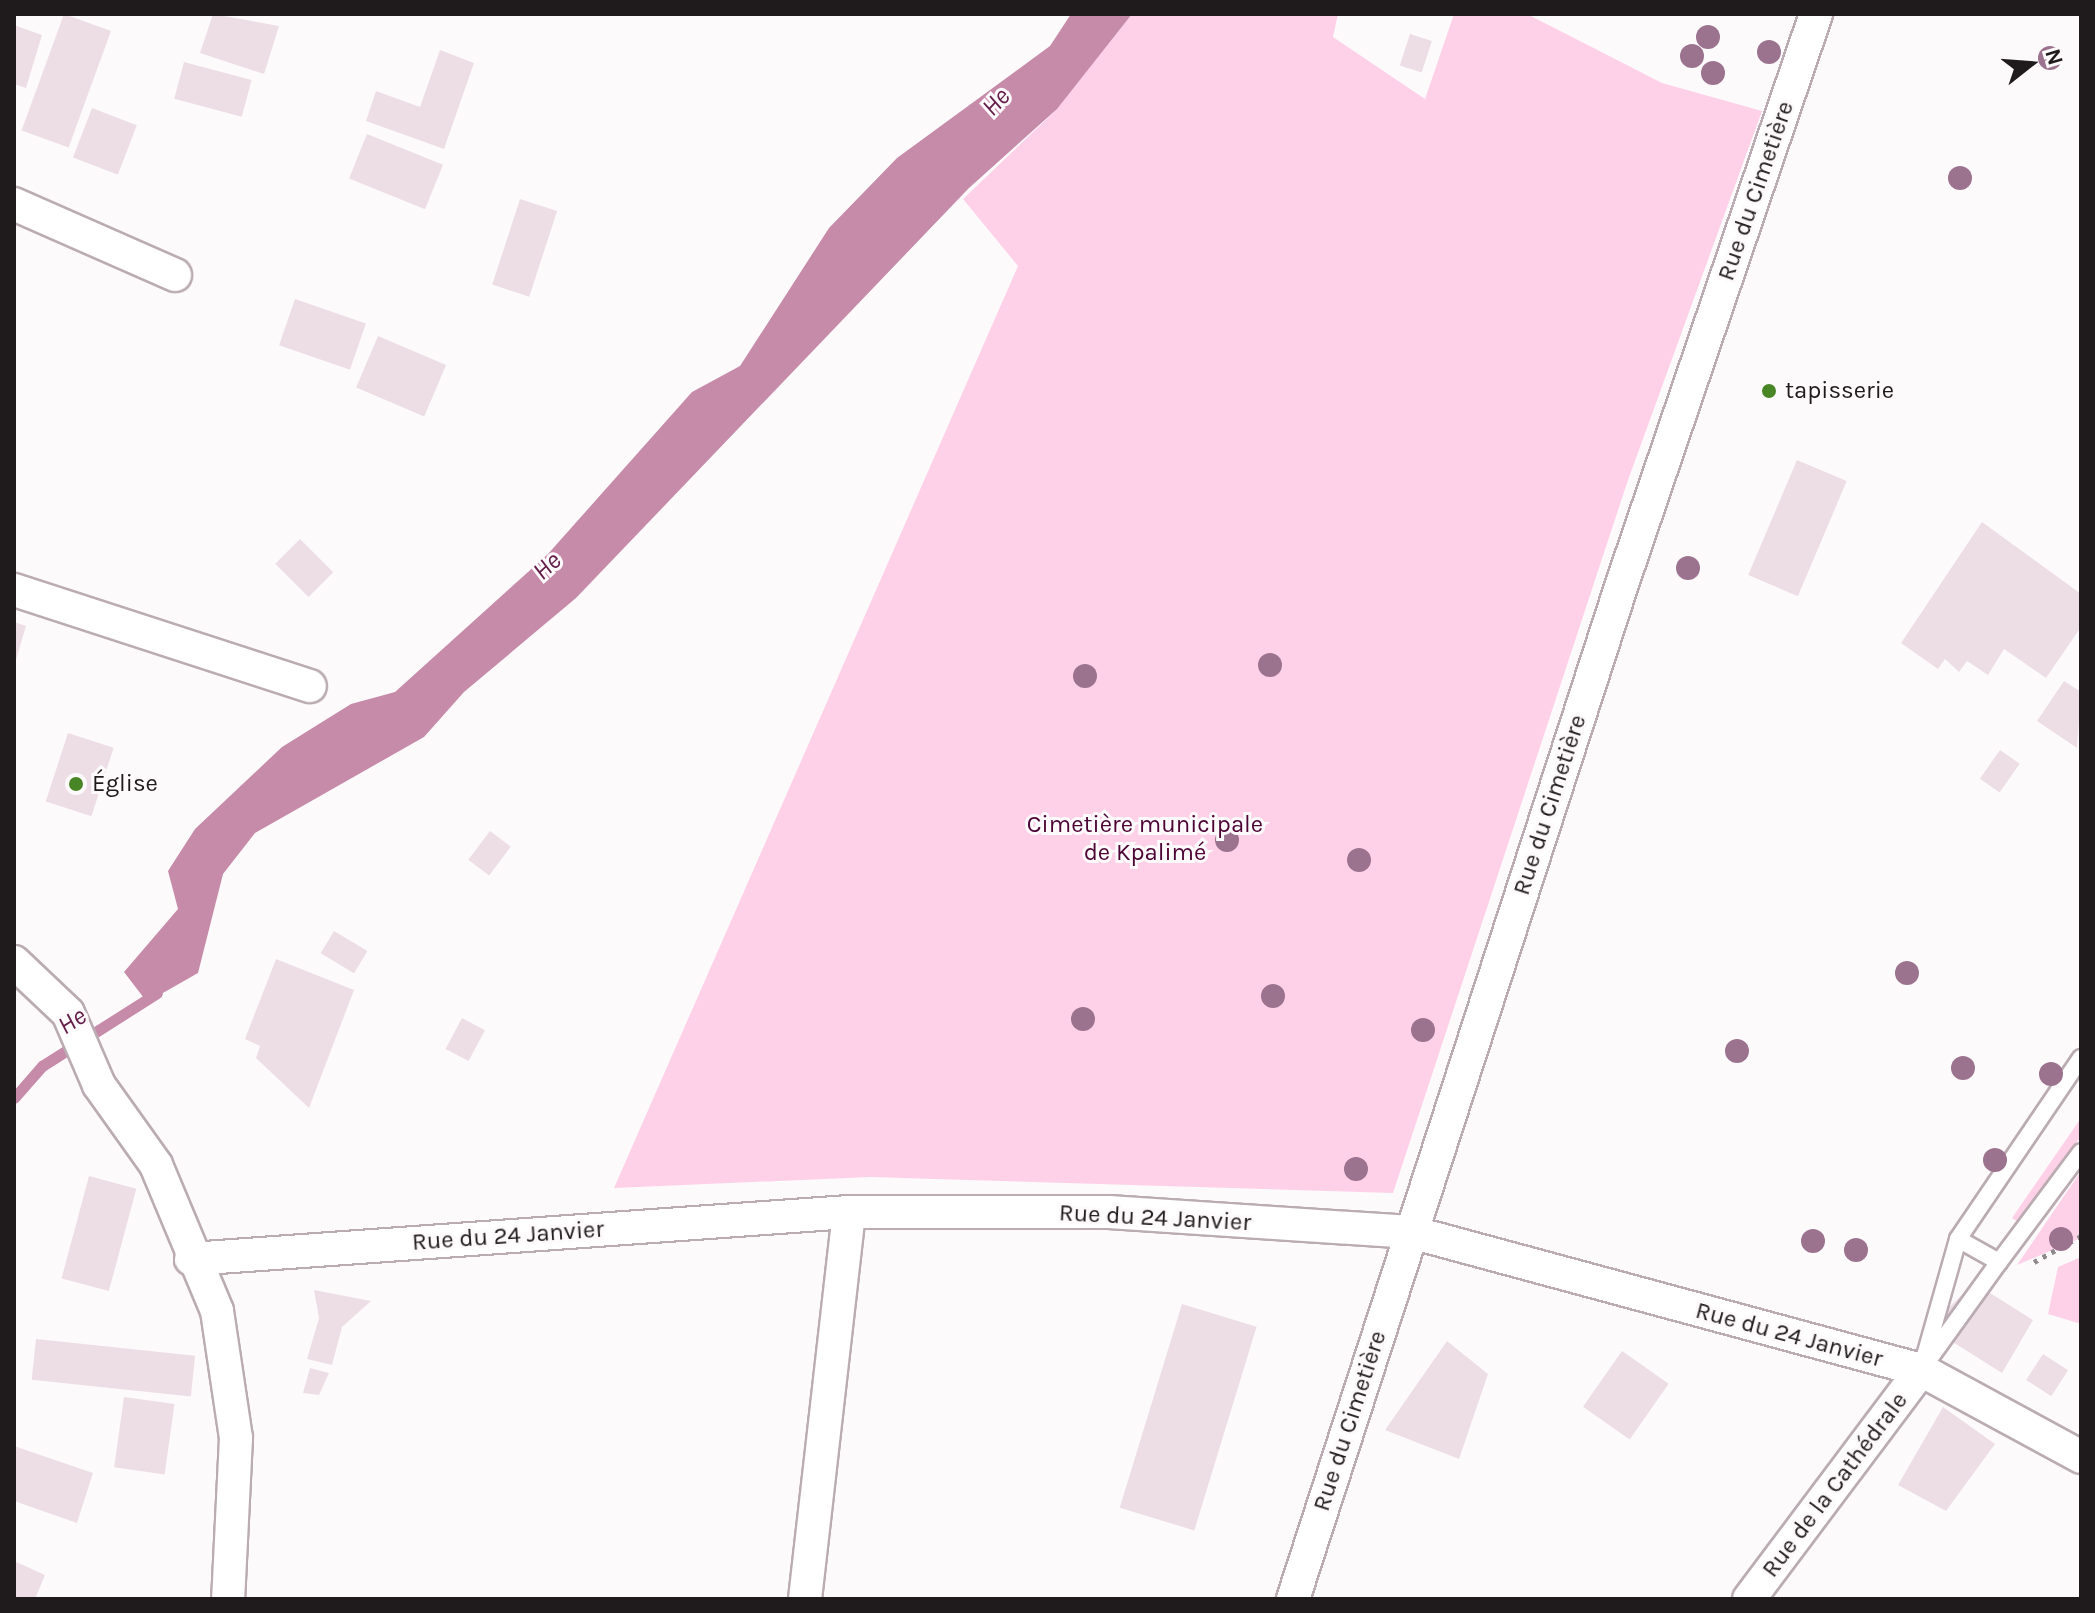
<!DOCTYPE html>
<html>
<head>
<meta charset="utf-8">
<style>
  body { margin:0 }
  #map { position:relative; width:2095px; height:1613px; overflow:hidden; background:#fdfafc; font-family:Karla,sans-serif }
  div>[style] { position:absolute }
  .green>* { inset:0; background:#ffd1e8 }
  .water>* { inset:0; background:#c78baa }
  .stream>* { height:11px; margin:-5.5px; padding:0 5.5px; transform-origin:5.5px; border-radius:5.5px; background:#c78baa }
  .building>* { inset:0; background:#eddee5; transform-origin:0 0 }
  .path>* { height:5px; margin-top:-2.5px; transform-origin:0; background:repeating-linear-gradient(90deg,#8f8b8d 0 4px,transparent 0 10px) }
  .roads { filter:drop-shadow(2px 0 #baacb2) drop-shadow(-2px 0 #baacb2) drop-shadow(0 2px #baacb2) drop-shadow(0 -2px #baacb2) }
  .service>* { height:16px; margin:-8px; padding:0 8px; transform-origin:8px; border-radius:8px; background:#fff }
  .minor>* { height:32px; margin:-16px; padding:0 16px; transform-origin:16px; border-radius:16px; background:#fff }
  .trees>* { width:24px; height:24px; margin:-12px; border-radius:50%; background:#9c738e }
  .dots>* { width:22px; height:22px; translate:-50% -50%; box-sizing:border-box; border:4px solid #fdfafc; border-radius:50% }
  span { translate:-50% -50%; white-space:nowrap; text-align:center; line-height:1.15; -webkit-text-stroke:6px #fdfafc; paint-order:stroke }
  .street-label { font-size:24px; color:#1f1a1c }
  .poi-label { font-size:24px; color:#1f1a1c }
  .left { translate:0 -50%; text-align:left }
  .park-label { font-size:24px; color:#4d0434 }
  .water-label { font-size:26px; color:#631b47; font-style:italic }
  .frame { position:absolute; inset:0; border:16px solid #1f1a1c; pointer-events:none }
  .north { position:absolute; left:1991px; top:24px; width:80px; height:80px; -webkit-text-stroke:6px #fdfafc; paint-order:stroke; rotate:73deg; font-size:22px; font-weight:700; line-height:32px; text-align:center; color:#1f1a1c }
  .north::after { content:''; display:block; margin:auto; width:28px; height:36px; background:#1f1a1c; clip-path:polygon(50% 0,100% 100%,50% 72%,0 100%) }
</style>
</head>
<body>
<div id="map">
  <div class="green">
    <i style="clip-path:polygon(1132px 14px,1338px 14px,1333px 37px,1425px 99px,1454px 14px,1527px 14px,1662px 83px,1762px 111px,1627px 483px,1393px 1193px,870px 1177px,614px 1188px,1018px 266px,963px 199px,1054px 112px)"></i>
    <i style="clip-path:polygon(2081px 1118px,2081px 1136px,2021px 1224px,2012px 1218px)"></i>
    <i style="clip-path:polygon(2081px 1171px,2081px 1238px,2017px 1265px)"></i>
    <i style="clip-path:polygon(2081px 1257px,2081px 1324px,2048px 1314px,2058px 1267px)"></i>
  </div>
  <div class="water">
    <i style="clip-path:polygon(1071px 14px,1132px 14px,1057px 109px,969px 188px,576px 598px,464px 692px,424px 737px,255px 833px,223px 874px,198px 973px,147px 1002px,124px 972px,178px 909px,168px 871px,195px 829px,282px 747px,351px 704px,395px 692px,548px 554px,692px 392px,740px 366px,829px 228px,897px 158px,1050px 46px)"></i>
  </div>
  <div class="stream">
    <i style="left:14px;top:1098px;width:43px;rotate:-48.8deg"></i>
    <i style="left:42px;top:1066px;width:136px;rotate:-32.4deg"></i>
  </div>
  <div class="building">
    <i style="left:64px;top:14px;width:50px;height:124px;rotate:20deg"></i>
    <i style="clip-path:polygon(213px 14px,279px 26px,264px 74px,200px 53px)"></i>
    <i style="clip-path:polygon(14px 25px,42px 35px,26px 88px,14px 84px)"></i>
    <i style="left:1410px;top:34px;width:23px;height:33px;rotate:18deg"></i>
    <i style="clip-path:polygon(440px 50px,474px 63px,444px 149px,366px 121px,376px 91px,420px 107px)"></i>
    <i style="left:184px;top:62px;width:70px;height:38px;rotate:15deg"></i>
    <i style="left:92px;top:108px;width:48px;height:53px;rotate:21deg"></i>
    <i style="left:367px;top:134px;width:82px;height:48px;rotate:22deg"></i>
    <i style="left:520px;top:199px;width:39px;height:90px;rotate:18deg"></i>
    <i style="left:295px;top:299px;width:75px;height:49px;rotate:19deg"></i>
    <i style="left:378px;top:336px;width:74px;height:56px;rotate:23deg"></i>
    <i style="left:1797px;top:460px;width:54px;height:125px;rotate:23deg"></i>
    <i style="clip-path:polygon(1982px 522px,2081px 594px,2081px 627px,2046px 678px,2004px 649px,1988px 675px,1967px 661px,1959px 672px,1945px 659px,1938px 669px,1901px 643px)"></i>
    <i style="left:300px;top:539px;width:47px;height:35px;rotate:45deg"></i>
    <i style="clip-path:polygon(14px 622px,26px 626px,15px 663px,14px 663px)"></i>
    <i style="clip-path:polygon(2064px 681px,2081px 692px,2077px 748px,2037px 721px)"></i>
    <i style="left:68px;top:733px;width:48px;height:72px;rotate:18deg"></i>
    <i style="left:2000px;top:750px;width:24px;height:35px;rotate:35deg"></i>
    <i style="left:490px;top:831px;width:26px;height:36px;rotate:37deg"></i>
    <i style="left:334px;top:931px;width:39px;height:26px;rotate:31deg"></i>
    <i style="clip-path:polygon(276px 959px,354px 990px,309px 1108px,256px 1058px,260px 1046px,245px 1039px)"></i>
    <i style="left:462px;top:1018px;width:26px;height:35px;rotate:28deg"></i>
    <i style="left:89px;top:1176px;width:49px;height:106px;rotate:15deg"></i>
    <i style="clip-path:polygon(1974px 1283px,2033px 1320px,2002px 1373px,1929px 1327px)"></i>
    <i style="clip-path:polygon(314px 1290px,371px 1301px,342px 1327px,332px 1365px,307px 1359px,319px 1318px)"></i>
    <i style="left:1182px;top:1304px;width:78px;height:213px;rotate:17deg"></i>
    <i style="left:36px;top:1339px;width:160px;height:41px;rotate:6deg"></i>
    <i style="clip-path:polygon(1447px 1341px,1488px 1374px,1459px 1459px,1385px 1430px)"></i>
    <i style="left:1622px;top:1351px;width:57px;height:68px;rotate:35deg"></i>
    <i style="left:2043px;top:1354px;width:30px;height:31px;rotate:33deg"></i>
    <i style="clip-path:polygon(310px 1368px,329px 1373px,319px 1395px,303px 1393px)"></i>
    <i style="left:124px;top:1397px;width:51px;height:71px;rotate:8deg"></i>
    <i style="clip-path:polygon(1943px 1407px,1995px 1444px,1946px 1511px,1898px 1485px)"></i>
    <i style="clip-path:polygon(14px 1446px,93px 1473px,77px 1523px,14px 1501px)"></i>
    <i style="clip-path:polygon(14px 1561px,45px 1575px,35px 1599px,14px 1599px)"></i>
  </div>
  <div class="path">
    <i style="left:2034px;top:1262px;width:54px;rotate:-29deg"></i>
  </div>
  <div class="roads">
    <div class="service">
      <i style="left:1958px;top:1239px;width:47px;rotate:29.3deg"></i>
      <i style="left:1999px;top:1262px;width:137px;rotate:-53.3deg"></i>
      <i style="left:1929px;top:1359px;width:120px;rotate:-54.2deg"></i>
      <i style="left:1921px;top:1370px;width:136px;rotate:-74.2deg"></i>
      <i style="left:1958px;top:1239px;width:219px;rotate:-55.8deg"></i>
    </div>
    <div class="minor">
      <i style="left:14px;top:204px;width:176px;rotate:23.8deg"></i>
      <i style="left:14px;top:590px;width:311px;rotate:18deg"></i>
      <i style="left:14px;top:962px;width:74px;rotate:43.4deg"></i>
      <i style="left:68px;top:1013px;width:78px;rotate:66.7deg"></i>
      <i style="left:99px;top:1085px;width:98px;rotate:54.5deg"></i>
      <i style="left:156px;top:1165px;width:158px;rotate:67.3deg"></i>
      <i style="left:217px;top:1311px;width:128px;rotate:81.5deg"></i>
      <i style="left:236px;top:1438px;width:161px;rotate:92.8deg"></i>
      <i style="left:191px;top:1259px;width:660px;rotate:-4.09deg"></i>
      <i style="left:849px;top:1212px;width:260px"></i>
      <i style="left:1109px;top:1212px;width:303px;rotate:3.8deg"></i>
      <i style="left:1411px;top:1232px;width:528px;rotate:15.14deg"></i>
      <i style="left:1921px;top:1370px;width:182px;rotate:28.5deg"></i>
      <i style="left:805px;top:1599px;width:389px;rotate:-83.5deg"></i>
      <i style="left:1293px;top:1599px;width:1067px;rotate:-72.04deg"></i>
      <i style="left:1622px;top:584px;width:602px;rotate:-71.2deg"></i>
      <i style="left:1749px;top:1599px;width:286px;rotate:-53.1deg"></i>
    </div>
  </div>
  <div class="trees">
    <i style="left:1708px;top:37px"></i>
    <i style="left:1769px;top:52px"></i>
    <i style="left:1692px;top:56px"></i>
    <i style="left:2050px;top:58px"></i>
    <i style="left:1713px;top:73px"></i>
    <i style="left:1960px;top:178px"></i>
    <i style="left:1688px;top:568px"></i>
    <i style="left:1270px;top:665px"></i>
    <i style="left:1085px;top:676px"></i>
    <i style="left:1227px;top:840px"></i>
    <i style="left:1359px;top:860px"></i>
    <i style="left:1907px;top:973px"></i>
    <i style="left:1273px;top:996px"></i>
    <i style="left:1083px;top:1019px"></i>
    <i style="left:1423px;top:1030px"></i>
    <i style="left:1737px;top:1051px"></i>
    <i style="left:1963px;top:1068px"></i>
    <i style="left:2051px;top:1074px"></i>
    <i style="left:1995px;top:1160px"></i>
    <i style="left:1356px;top:1169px"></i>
    <i style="left:2061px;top:1239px"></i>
    <i style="left:1813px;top:1241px"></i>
    <i style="left:1856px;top:1250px"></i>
  </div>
  <div class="dots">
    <i style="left:1769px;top:391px;background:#488625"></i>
    <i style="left:76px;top:784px;background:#488625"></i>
  </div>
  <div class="street-label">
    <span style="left:1756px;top:191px;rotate:-71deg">Rue du Cimetière</span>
    <span style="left:1550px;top:805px;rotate:-72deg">Rue du Cimetière</span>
    <span style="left:1155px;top:1218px;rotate:3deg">Rue du 24 Janvier</span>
    <span style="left:508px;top:1236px;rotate:-4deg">Rue du 24 Janvier</span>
    <span style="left:1789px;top:1335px;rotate:15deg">Rue du 24 Janvier</span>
    <span style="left:1350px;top:1421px;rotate:-72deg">Rue du Cimetière</span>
    <span style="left:1835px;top:1485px;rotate:-53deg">Rue de la Cathédrale</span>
  </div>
  <div class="poi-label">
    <span class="left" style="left:1785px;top:391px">tapisserie</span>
    <span class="left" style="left:92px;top:784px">Église</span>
  </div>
  <div class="park-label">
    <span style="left:1145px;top:839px">Cimetière municipale<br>de Kpalimé</span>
  </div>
  <div class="water-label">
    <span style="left:996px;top:102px;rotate:-47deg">He</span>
    <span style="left:547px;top:566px;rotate:-43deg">He</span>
    <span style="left:72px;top:1021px;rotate:-33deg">He</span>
  </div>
  <div class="frame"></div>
  <div class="north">N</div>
</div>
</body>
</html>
